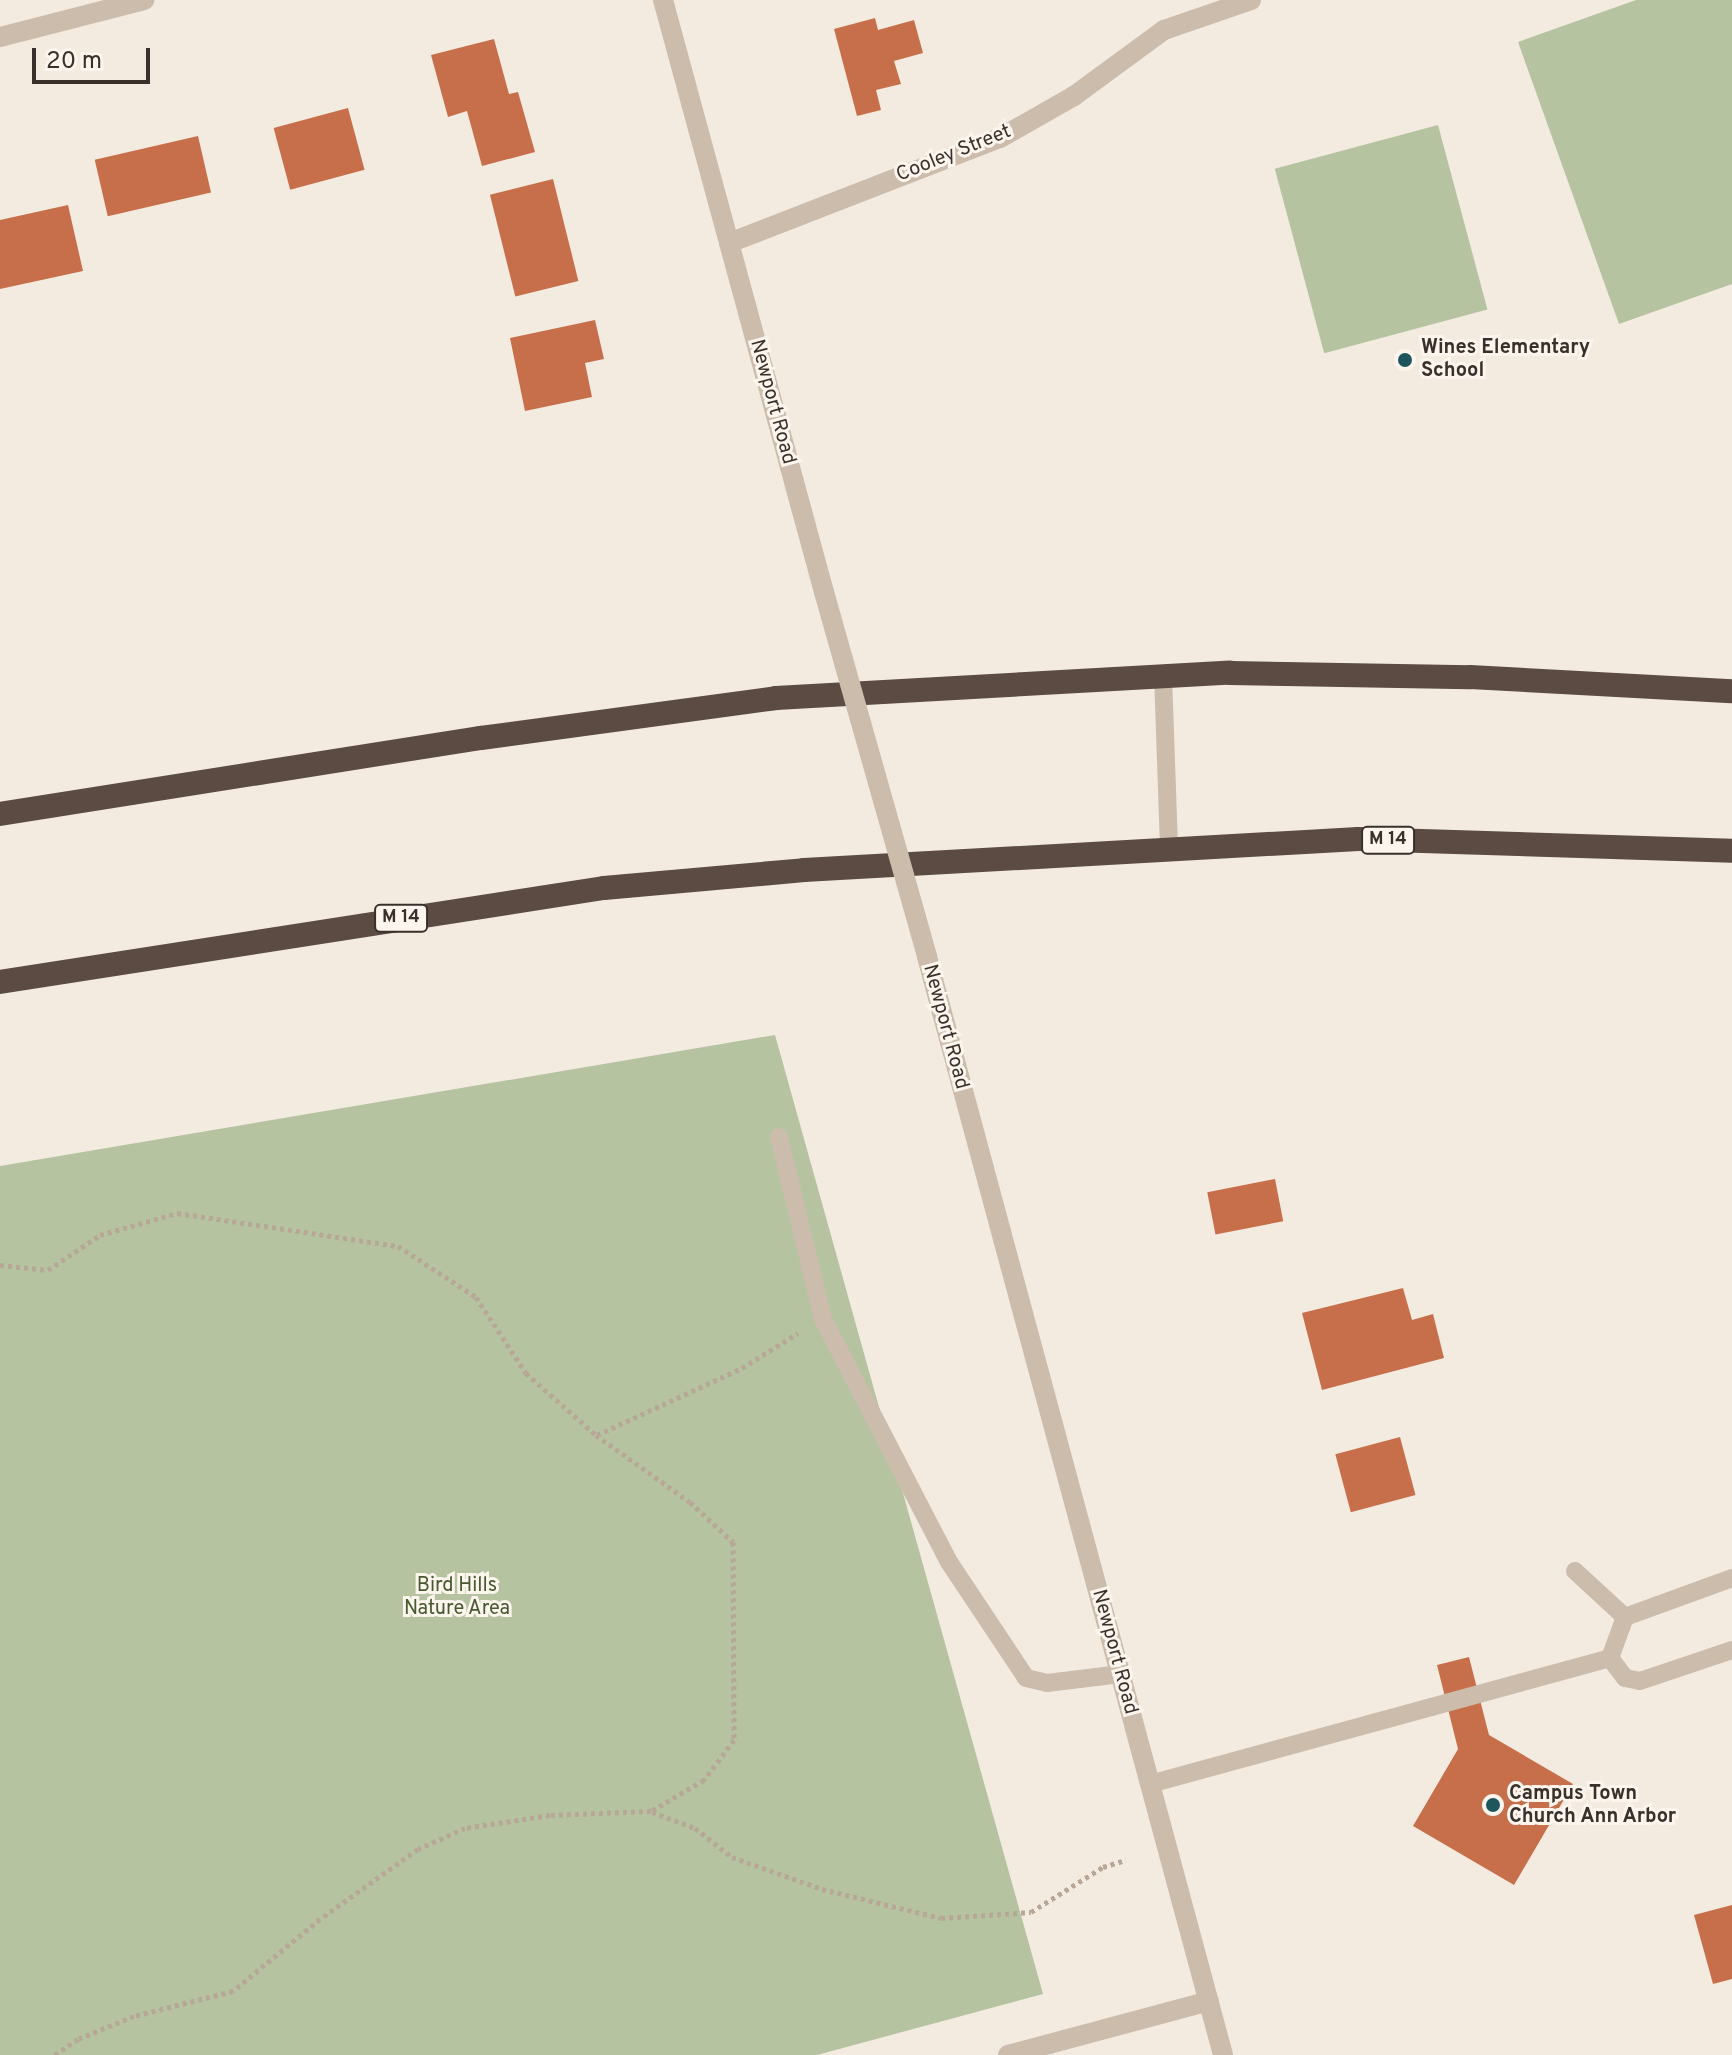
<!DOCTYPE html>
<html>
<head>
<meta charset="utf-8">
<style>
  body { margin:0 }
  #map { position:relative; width:1732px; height:2055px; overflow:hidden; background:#f4ebe0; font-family:Overpass,sans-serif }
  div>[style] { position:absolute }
  .green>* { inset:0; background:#b5c3a0; transform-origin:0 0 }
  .building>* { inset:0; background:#c76f4b; transform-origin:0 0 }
  .path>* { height:5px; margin-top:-2.5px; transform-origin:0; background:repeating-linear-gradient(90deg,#b8a696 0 4px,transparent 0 8px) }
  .service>* { height:18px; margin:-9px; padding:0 9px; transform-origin:9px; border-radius:9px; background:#ccbcab }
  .minor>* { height:20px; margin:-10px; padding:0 10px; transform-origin:10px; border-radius:10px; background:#ccbcab }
  .tertiary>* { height:20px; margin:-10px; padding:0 10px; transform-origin:10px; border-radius:10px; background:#ccbcab }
  .motorway>* { height:24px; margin:-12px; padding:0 12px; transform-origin:12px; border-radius:12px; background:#5b4b42 }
  .tertiary-bridge>* { height:20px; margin:-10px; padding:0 10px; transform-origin:10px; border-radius:10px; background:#ccbcab }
  .dots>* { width:22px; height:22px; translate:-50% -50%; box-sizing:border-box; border:4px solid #fbf5ed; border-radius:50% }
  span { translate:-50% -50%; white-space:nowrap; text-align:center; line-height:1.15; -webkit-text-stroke:6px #fbf5ed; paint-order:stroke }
  .shield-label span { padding:2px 6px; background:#fbf5ed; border:2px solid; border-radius:6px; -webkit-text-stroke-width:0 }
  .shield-label { font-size:18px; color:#3a302b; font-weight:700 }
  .street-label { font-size:20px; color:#3a302b }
  .poi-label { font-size:20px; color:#3a302b; font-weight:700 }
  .left { translate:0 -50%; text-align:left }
  .park-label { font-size:20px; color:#47592e }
  .scale { position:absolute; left:32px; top:48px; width:118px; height:36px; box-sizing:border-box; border:4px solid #3a302b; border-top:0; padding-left:10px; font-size:24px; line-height:28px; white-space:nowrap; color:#3a302b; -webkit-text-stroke:6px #fbf5ed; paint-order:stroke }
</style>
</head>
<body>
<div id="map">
  <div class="green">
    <i style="clip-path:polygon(1636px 0,1732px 0,1732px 284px,1619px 324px,1518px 42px)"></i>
    <i style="left:1438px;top:125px;width:191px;height:169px;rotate:75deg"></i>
    <i style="clip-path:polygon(775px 1035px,1043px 1994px,817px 2055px,0 2055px,0 1166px)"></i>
  </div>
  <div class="building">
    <i style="clip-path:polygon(875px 18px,878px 30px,914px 20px,923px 53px,894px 61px,901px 84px,876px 90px,881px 110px,857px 116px,834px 29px)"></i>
    <i style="clip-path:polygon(494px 39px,509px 94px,518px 92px,535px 152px,482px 166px,467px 111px,448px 117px,431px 55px)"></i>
    <i style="left:348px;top:108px;width:64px;height:77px;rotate:75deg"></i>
    <i style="left:198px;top:136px;width:58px;height:106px;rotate:77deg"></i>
    <i style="left:553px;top:179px;width:105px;height:65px;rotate:76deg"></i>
    <i style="clip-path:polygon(68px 205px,83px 271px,0 289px,0 220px)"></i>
    <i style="clip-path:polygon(595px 320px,604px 359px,585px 363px,592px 397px,525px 411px,510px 338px)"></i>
    <i style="left:1275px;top:1179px;width:43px;height:69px;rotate:79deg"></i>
    <i style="clip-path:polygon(1403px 1288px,1412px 1320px,1433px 1314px,1444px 1358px,1322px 1390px,1302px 1313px)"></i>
    <i style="left:1400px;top:1437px;width:60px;height:67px;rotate:75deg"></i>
    <i style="clip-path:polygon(1469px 1657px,1489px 1735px,1573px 1784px,1514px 1885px,1413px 1826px,1458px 1749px,1437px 1665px)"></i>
    <i style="clip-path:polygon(1732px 1905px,1732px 1979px,1713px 1984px,1694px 1915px)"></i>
  </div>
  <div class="path">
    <i style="left:0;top:1265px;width:48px;rotate:5.9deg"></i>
    <i style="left:48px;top:1270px;width:63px;rotate:-33.9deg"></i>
    <i style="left:100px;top:1235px;width:80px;rotate:-15.9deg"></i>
    <i style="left:177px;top:1213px;width:223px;rotate:8.5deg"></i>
    <i style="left:398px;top:1246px;width:93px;rotate:33.2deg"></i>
    <i style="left:476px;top:1297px;width:91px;rotate:56.7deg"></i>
    <i style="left:526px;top:1373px;width:94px;rotate:41.5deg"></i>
    <i style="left:596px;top:1435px;width:115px;rotate:35.5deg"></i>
    <i style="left:690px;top:1502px;width:59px;rotate:42.9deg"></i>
    <i style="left:733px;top:1542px;width:198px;rotate:89.7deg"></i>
    <i style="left:734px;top:1740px;width:50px;rotate:126.9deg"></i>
    <i style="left:704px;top:1780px;width:61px;rotate:149.7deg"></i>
    <i style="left:651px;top:1811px;width:101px;rotate:177.7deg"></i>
    <i style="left:550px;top:1815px;width:86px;rotate:171.3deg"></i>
    <i style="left:465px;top:1828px;width:51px;rotate:155.9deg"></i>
    <i style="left:418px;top:1849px;width:120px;rotate:144.5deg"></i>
    <i style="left:320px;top:1919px;width:113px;rotate:140.4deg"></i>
    <i style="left:233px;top:1991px;width:102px;rotate:165.8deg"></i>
    <i style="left:134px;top:2016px;width:61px;rotate:157.7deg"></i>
    <i style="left:78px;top:2039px;width:29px;rotate:146deg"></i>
    <i style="left:597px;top:1435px;width:160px;rotate:-24.8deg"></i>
    <i style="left:742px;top:1368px;width:66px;rotate:-32deg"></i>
    <i style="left:652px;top:1812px;width:46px;rotate:20.4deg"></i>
    <i style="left:695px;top:1828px;width:47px;rotate:38.1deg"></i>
    <i style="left:732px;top:1857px;width:96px;rotate:19.6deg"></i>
    <i style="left:822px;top:1889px;width:122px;rotate:13.7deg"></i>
    <i style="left:941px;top:1918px;width:90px;rotate:-3.8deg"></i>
    <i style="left:1031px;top:1912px;width:85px;rotate:-32deg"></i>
    <i style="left:1103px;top:1867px;width:24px;rotate:-17deg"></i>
  </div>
  <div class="service">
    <i style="left:1163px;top:675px;width:173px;rotate:88deg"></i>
    <i style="left:779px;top:1137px;width:187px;rotate:76.4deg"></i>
    <i style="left:823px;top:1319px;width:274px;rotate:62.6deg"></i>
    <i style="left:949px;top:1562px;width:139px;rotate:56.4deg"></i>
    <i style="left:1026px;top:1678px;width:22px;rotate:13deg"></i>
    <i style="left:1047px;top:1683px;width:74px;rotate:-7deg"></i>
    <i style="left:1575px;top:1571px;width:68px;rotate:42.6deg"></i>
    <i style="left:1610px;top:1658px;width:44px;rotate:-69.9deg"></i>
    <i style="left:1625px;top:1617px;width:114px;rotate:-20deg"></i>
    <i style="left:1610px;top:1658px;width:25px;rotate:53deg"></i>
    <i style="left:1625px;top:1678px;width:15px;rotate:11deg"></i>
    <i style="left:1640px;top:1681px;width:97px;rotate:-18.6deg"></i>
    <i style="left:1150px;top:1784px;width:477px;rotate:-15.3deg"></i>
  </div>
  <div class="minor">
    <i style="left:729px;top:243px;width:291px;rotate:-21.2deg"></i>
    <i style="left:1000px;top:138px;width:85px;rotate:-29.6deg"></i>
    <i style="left:1074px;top:96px;width:112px;rotate:-36.3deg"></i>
    <i style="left:1164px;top:30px;width:92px;rotate:-19deg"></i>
    <i style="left:1008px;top:2055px;width:208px;rotate:-15deg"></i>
  </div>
  <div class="tertiary">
    <i style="left:663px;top:0;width:614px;rotate:74.79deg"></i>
    <i style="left:0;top:37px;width:149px;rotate:-14.4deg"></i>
    <i style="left:927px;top:957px;width:1137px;rotate:74.91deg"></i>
  </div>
  <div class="motorway">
    <i style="left:0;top:814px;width:487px;rotate:-9deg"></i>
    <i style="left:481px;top:738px;width:298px;rotate:-7.7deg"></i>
    <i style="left:776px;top:698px;width:455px;rotate:-3.2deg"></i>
    <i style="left:1230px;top:673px;width:240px;rotate:1deg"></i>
    <i style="left:1470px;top:677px;width:262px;rotate:3.1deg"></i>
    <i style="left:0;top:982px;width:611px;rotate:-8.85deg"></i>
    <i style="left:604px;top:888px;width:201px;rotate:-5.1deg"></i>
    <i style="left:804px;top:870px;width:555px;rotate:-3.2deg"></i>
    <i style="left:1358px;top:839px;width:374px;rotate:1.8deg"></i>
  </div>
  <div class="tertiary-bridge">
    <i style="left:824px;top:592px;width:379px;rotate:74.2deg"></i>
  </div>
  <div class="dots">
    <i style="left:1405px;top:360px;background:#1f555d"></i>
    <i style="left:1493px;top:1805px;background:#1f555d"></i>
  </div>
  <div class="shield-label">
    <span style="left:1388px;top:840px">M 14</span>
    <span style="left:401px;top:918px">M 14</span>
  </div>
  <div class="street-label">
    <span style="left:954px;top:154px;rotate:-22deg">Cooley Street</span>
    <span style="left:772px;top:402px;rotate:75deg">Newport Road</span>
    <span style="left:945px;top:1027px;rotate:75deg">Newport Road</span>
    <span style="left:1114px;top:1652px;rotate:75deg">Newport Road</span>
  </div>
  <div class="poi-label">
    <span class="left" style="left:1421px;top:360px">Wines Elementary<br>School</span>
    <span class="left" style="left:1509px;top:1806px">Campus Town<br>Church Ann Arbor</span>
  </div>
  <div class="park-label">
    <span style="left:457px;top:1598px">Bird Hills<br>Nature Area</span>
  </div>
  <div class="scale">20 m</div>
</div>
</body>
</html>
